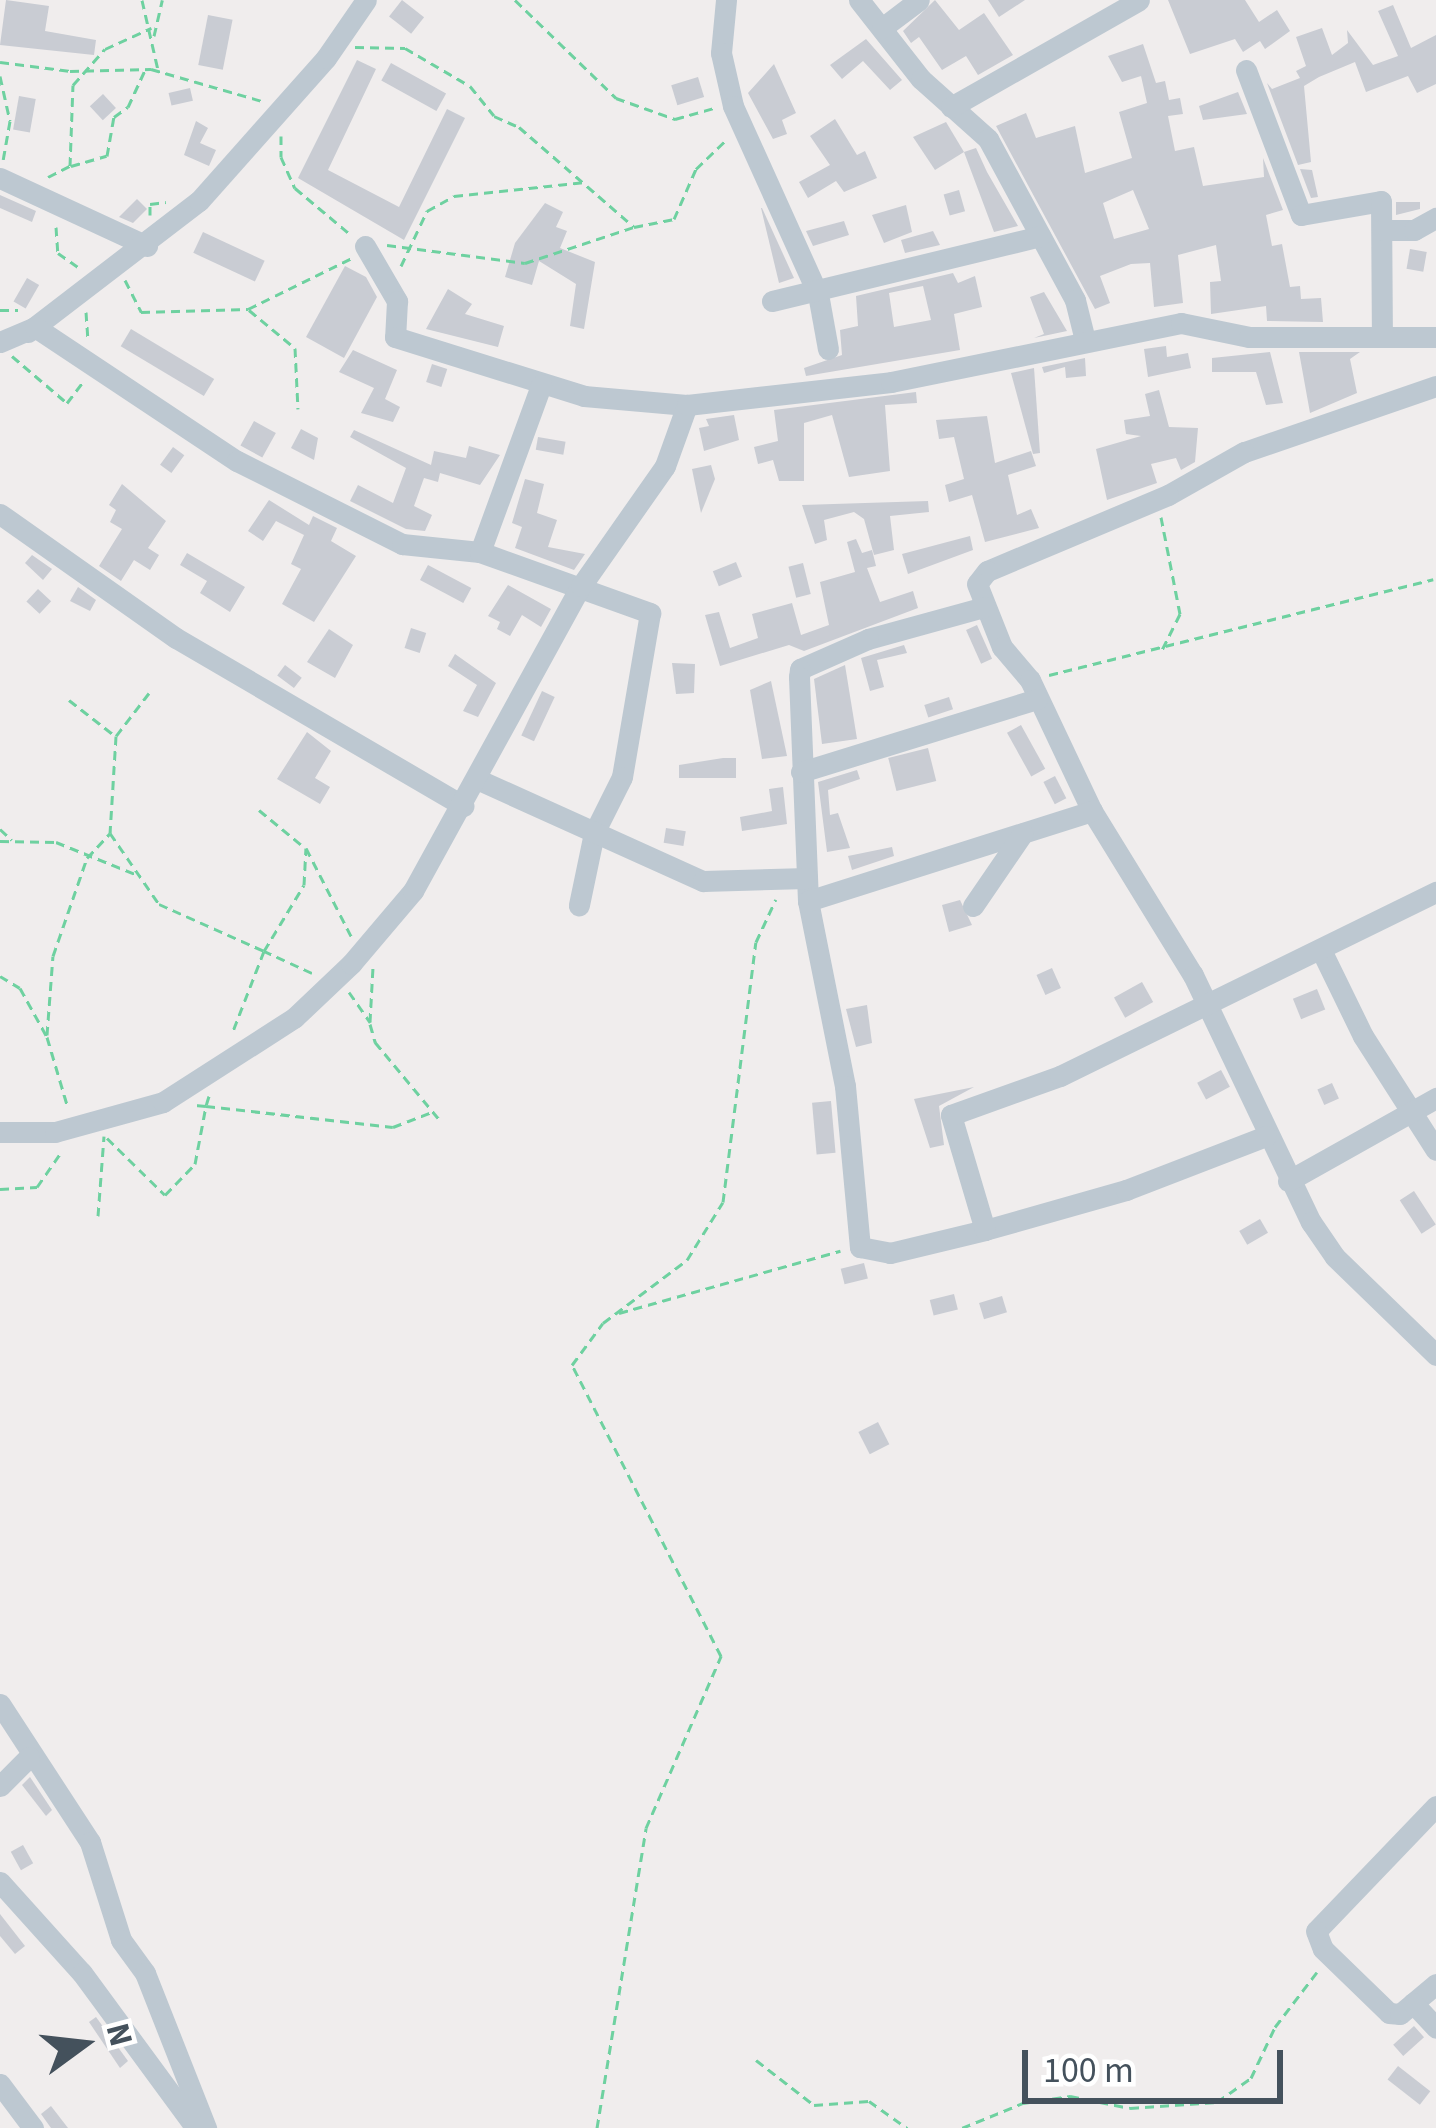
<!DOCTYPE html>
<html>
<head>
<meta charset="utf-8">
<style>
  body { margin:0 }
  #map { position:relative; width:1436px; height:2128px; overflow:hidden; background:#f0eded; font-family:"Source Sans 3",sans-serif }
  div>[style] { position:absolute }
  .building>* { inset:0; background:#c9ccd3; transform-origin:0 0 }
  .path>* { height:3px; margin-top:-1.5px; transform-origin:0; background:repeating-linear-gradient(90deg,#6ed1a0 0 9px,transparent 0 15px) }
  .minor>* { height:21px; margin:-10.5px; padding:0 10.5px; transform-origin:10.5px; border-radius:10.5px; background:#bdc8d1 }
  span { translate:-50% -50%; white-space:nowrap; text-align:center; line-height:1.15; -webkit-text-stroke:12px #fff; paint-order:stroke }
  .north { position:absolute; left:24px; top:1984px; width:120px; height:120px; -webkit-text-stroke:9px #fff; paint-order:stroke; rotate:75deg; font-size:33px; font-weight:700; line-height:48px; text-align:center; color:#44515c }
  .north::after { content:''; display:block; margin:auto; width:42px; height:54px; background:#44515c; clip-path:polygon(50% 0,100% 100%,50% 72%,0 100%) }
  .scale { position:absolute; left:1022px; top:2050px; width:261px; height:54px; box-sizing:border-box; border:6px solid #44515c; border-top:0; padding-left:15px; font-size:36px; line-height:42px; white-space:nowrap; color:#44515c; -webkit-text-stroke:9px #fff; paint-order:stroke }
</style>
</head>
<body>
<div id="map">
  <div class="building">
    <i style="clip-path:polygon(6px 0,49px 6px,45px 31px,96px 40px,94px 55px,0 45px)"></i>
    <i style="left:402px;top:0;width:28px;height:21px;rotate:38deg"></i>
    <i style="clip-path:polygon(935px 0,959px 30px,984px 13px,1013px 55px,978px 75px,966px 56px,942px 70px,919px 37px,911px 43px,903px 31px)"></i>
    <i style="clip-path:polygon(988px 0,1025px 0,999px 17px)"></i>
    <i style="clip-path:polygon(1168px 0,1245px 0,1259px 22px,1277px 10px,1290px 31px,1265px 49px,1260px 41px,1243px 52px,1235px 39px,1190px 54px)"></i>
    <i style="clip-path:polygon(1393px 5px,1411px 48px,1436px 35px,1436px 84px,1417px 93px,1408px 76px,1366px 92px,1355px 62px,1319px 77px,1304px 86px,1311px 162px,1298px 165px,1267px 83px,1272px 89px,1300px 78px,1296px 71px,1306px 66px,1296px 37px,1322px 28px,1332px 55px,1348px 43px,1347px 30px,1373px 65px,1398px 56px,1378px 11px)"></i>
    <i style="left:208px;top:15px;width:25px;height:51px;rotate:11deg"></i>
    <i style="clip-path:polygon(866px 39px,902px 80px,890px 90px,863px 61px,842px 79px,830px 65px)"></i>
    <i style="clip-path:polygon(evenodd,1143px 44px,1156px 83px,1165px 81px,1169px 100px,1180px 98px,1183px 114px,1168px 116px,1175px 151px,1194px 147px,1203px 186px,1264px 177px,1263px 158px,1283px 210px,1266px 215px,1272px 246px,1282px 244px,1290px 287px,1300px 286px,1301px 299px,1321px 298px,1323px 322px,1267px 321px,1266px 306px,1211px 314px,1210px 282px,1221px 281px,1216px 245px,1178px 255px,1183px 303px,1154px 307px,1150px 263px,1131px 264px,1100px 276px,1110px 303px,1095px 309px,996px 126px,1026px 113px,1036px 138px,1075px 126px,1085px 173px,1132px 158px,1119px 112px,1147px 103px,1141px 76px,1122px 82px,1108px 56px,1143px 44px,1133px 190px,1149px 229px,1114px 239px,1103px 203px,1133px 190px)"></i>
    <i style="clip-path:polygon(357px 60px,376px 69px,328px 170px,399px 207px,447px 109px,465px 118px,404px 240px,298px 178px)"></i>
    <i style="left:391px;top:63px;width:63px;height:20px;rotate:29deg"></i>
    <i style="clip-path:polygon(774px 64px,796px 113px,782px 120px,787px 134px,773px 139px,748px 93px)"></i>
    <i style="left:698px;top:77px;width:21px;height:28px;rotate:73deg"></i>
    <i style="left:190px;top:88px;width:13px;height:22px;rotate:77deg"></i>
    <i style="clip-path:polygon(1238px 92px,1247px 114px,1203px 120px,1199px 106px)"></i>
    <i style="left:103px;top:94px;width:19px;height:18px;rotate:47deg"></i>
    <i style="left:19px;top:96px;width:17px;height:34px;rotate:10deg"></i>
    <i style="clip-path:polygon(835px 119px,857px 155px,865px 151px,877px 178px,844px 192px,836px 181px,808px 198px,799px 182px,830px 165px,810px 136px)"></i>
    <i style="clip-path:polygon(196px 121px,208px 128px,200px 143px,216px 150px,209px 166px,184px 155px)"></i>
    <i style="clip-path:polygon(946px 122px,964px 152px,935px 170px,913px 137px)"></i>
    <i style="clip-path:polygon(976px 148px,987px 172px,1018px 226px,994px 232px,964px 152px)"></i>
    <i style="clip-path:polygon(1300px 169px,1312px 170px,1318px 197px,1311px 198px)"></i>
    <i style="left:959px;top:190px;width:22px;height:16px;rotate:74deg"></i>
    <i style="clip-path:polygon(0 195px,36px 211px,32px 222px,0 208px)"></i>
    <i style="clip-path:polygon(137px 199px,147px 209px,133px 223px,119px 217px)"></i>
    <i style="clip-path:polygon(1396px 202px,1420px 202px,1420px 209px,1396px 215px)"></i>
    <i style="clip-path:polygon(545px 203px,563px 212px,556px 227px,567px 231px,560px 248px,595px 262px,584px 329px,570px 326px,576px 284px,539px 261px,532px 285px,505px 277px,515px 243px)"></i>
    <i style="clip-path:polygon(906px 205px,912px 232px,884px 243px,872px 215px)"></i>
    <i style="clip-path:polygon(761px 208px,762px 208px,794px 278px,779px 283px)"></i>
    <i style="clip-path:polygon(844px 221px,849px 235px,813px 246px,806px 231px)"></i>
    <i style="clip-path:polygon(933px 231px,940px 245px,905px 253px,901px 240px)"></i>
    <i style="left:203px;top:232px;width:68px;height:23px;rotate:25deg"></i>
    <i style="left:1410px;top:249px;width:17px;height:20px;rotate:10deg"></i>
    <i style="clip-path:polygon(345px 266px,366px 277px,377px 297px,344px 358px,306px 337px)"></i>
    <i style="clip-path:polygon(evenodd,953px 273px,958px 283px,975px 276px,982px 307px,954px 314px,960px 350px,806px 376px,804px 368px,842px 355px,840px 330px,858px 326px,856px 296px,953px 273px,923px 286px,931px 320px,894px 327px,889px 293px,923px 286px)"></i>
    <i style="left:27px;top:278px;width:14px;height:27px;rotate:30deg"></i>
    <i style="clip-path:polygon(448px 289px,472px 304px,465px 314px,504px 326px,498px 347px,426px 329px)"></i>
    <i style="clip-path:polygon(1044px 292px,1067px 331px,1034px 338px,1044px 334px,1030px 297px)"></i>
    <i style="left:131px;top:329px;width:97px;height:20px;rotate:31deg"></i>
    <i style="clip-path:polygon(1166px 346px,1167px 357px,1188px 353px,1191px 368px,1148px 377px,1144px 349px)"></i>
    <i style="clip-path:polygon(353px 350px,397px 370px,385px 399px,400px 407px,393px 422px,361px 413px,374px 388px,339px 372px)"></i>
    <i style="clip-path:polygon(1270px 352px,1283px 403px,1266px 405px,1256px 372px,1212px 372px,1212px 358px)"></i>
    <i style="clip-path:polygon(1299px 352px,1360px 352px,1350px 359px,1357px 393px,1310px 413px)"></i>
    <i style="clip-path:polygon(1085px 358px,1086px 376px,1066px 378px,1065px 367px,1044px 373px,1042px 367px)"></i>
    <i style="left:432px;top:364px;width:16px;height:19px;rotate:18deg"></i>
    <i style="clip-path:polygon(1034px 368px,1040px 453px,1033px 454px,1011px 373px)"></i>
    <i style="clip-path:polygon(1159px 390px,1169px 427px,1198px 428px,1195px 462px,1181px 470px,1176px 458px,1151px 464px,1157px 483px,1107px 500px,1096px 449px,1141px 436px,1126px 434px,1124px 420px,1150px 416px,1145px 394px)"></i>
    <i style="clip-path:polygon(916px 392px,917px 403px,885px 405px,890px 471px,849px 477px,832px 415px,804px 423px,804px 481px,779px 481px,773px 460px,758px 464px,754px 447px,778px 441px,774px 410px)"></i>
    <i style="clip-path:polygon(734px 415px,739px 440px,704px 451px,699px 428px,709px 426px,706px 419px)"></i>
    <i style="clip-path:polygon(987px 416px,995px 463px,1031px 451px,1036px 466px,1008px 475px,1017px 515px,1031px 509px,1039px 528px,985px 542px,972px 495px,949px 502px,945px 485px,964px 479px,954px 437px,939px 439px,936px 420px)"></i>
    <i style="left:254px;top:421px;width:25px;height:28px;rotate:29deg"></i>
    <i style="clip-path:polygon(301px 429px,318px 438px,314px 460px,291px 448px)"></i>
    <i style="clip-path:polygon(354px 430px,431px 465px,434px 451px,466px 458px,469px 446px,500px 455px,480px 485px,440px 473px,438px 482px,424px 478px,414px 506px,432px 515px,425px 531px,406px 529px,350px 501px,358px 485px,393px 503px,406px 468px,350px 437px)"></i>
    <i style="left:538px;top:437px;width:28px;height:13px;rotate:10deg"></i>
    <i style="left:173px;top:447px;width:14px;height:22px;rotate:36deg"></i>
    <i style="clip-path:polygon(711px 465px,715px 479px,701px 513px,692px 469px)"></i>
    <i style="clip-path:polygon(525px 479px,544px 484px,537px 513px,557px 520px,548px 547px,585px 554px,574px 570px,515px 548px,522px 527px,512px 523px)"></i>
    <i style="clip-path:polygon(122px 484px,166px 521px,148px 548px,159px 555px,150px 570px,134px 560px,121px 581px,99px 566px,122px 529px,110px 522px,116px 510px,109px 505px)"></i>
    <i style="clip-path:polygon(269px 500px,309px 525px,313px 516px,337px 528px,331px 541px,356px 556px,314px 622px,282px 604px,301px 569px,291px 564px,304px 535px,276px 521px,263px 541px,248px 531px)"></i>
    <i style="clip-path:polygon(928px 501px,929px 512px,890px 516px,894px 550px,874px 555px,864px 519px,854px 512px,824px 520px,827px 540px,815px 544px,802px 505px)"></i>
    <i style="clip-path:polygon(970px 536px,973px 550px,908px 574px,902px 554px)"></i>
    <i style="clip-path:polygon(856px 539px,862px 553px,872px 550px,876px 566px,867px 568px,880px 602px,913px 591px,918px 608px,804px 651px,789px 645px,720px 666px,705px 615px,719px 612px,730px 648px,758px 638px,752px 614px,792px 603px,801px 635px,829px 625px,820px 582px,855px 572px,847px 542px)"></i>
    <i style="clip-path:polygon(187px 553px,245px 587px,230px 612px,200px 593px,207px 581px,180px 565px)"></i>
    <i style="clip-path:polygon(32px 555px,52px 569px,43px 580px,25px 563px)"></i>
    <i style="left:736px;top:562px;width:16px;height:25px;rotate:68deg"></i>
    <i style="left:803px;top:563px;width:32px;height:15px;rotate:76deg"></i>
    <i style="left:428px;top:565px;width:49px;height:17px;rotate:28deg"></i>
    <i style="clip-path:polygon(508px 585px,551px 609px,541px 627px,522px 615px,510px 636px,497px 629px,500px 622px,488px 616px)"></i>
    <i style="clip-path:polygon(78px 587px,96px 600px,90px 611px,70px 601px)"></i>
    <i style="left:38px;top:589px;width:18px;height:17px;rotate:43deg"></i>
    <i style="left:977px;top:625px;width:37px;height:12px;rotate:66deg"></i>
    <i style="left:411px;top:628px;width:16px;height:21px;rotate:18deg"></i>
    <i style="clip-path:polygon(329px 629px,353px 645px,335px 678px,307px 662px)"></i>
    <i style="clip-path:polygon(904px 645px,907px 653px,877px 660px,884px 687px,870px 691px,861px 658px)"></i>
    <i style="clip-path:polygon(455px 654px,496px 683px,478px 717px,463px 711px,477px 685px,448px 666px)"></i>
    <i style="clip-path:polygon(672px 663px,695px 664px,694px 693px,676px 694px)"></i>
    <i style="left:285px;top:665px;width:21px;height:13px;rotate:37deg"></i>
    <i style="clip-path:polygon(845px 665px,857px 739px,822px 744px,814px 679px)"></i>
    <i style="clip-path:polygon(771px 681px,787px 756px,762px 759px,750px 690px)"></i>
    <i style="left:542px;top:691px;width:14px;height:49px;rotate:25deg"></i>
    <i style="left:949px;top:697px;width:13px;height:26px;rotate:72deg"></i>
    <i style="left:1021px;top:725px;width:50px;height:16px;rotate:61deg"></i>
    <i style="clip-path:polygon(307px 732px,331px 751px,315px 778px,330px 787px,320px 804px,277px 779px)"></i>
    <i style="left:928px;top:748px;width:34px;height:41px;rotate:76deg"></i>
    <i style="clip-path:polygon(723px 758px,736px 758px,736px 778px,679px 778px,679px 765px)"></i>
    <i style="clip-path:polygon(857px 770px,860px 779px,828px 790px,830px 815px,838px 813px,850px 848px,827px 852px,818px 782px)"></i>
    <i style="left:1055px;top:776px;width:25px;height:13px;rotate:63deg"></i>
    <i style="clip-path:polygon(783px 787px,787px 824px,742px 831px,740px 817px,772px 811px,769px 789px)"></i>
    <i style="left:666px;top:828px;width:20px;height:15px;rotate:9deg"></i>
    <i style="clip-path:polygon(892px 847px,894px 856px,852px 870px,848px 856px)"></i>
    <i style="clip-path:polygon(960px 900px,972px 925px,949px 932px,942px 905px)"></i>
    <i style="left:1052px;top:968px;width:22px;height:17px;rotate:66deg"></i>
    <i style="left:1142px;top:982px;width:23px;height:32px;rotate:61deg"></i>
    <i style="left:1317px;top:989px;width:22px;height:26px;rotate:68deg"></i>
    <i style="clip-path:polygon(867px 1005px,872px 1043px,856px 1047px,846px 1009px)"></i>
    <i style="left:1221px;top:1070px;width:19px;height:27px;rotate:62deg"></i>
    <i style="left:1332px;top:1083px;width:17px;height:16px;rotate:66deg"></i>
    <i style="clip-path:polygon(974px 1087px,939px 1106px,944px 1145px,930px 1148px,914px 1099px)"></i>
    <i style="left:831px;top:1101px;width:52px;height:19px;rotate:85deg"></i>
    <i style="left:1414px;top:1191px;width:40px;height:17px;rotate:57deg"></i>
    <i style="left:1260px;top:1219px;width:16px;height:24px;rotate:60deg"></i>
    <i style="left:864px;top:1263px;width:16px;height:24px;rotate:76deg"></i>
    <i style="left:954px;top:1294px;width:16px;height:25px;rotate:76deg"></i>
    <i style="left:1002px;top:1296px;width:17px;height:24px;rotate:73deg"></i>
    <i style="left:878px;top:1422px;width:25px;height:22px;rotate:63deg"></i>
    <i style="clip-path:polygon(30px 1777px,52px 1810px,46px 1816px,22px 1785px)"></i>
    <i style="left:23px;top:1845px;width:21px;height:14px;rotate:61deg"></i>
    <i style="clip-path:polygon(0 1914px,25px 1946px,15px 1954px,0 1936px)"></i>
    <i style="clip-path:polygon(96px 2017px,128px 2061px,120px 2068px,89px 2022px)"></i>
    <i style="left:1414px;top:2026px;width:15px;height:28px;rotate:48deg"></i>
    <i style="left:1398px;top:2066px;width:41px;height:17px;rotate:38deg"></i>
    <i style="clip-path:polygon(51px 2106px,68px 2128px,51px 2128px,41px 2114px)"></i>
  </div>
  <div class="path">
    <i style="left:142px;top:0;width:72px;rotate:77.1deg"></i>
    <i style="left:515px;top:0;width:141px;rotate:44.1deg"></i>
    <i style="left:616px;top:98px;width:63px;rotate:19.6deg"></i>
    <i style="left:675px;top:119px;width:41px;rotate:-15.8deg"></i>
    <i style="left:154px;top:36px;width:37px;rotate:-77deg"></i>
    <i style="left:355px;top:47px;width:50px;rotate:1.1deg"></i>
    <i style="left:405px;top:48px;width:75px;rotate:30.3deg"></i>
    <i style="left:470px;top:86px;width:38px;rotate:51deg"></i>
    <i style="left:494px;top:116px;width:27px;rotate:24deg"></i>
    <i style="left:519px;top:127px;width:152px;rotate:41deg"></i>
    <i style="left:634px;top:227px;width:41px;rotate:-11.3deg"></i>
    <i style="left:674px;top:219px;width:55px;rotate:-66.3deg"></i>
    <i style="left:696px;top:169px;width:40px;rotate:-44deg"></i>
    <i style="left:0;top:62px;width:71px;rotate:7.3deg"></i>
    <i style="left:70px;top:71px;width:81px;rotate:-1.4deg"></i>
    <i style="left:151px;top:69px;width:116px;rotate:16.1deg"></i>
    <i style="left:0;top:76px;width:46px;rotate:77.5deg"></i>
    <i style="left:10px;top:121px;width:39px;rotate:100deg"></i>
    <i style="left:281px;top:136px;width:21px;rotate:90deg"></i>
    <i style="left:281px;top:157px;width:34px;rotate:66deg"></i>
    <i style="left:295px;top:188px;width:73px;rotate:40deg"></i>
    <i style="left:71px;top:166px;width:37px;rotate:-16deg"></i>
    <i style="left:107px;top:156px;width:40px;rotate:-80deg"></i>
    <i style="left:114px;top:117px;width:17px;rotate:-36deg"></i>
    <i style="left:128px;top:107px;width:41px;rotate:-65.3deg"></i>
    <i style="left:48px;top:177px;width:25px;rotate:-27deg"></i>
    <i style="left:70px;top:166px;width:81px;rotate:-87.9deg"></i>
    <i style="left:73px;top:85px;width:48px;rotate:-48.4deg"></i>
    <i style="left:105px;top:49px;width:51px;rotate:-24.5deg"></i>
    <i style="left:150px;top:215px;width:11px;rotate:-90deg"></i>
    <i style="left:150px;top:204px;width:16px;rotate:-7deg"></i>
    <i style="left:56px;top:227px;width:26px;rotate:86deg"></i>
    <i style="left:58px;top:253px;width:24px;rotate:35deg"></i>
    <i style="left:387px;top:245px;width:139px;rotate:7.4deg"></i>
    <i style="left:525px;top:263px;width:115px;rotate:-18.3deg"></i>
    <i style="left:401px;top:266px;width:61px;rotate:-64.7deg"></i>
    <i style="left:427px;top:211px;width:31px;rotate:-29deg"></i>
    <i style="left:454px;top:196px;width:132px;rotate:-6.1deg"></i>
    <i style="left:125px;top:280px;width:36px;rotate:63deg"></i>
    <i style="left:141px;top:312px;width:107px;rotate:-1.6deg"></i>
    <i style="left:248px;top:309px;width:116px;rotate:-26.1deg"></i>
    <i style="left:0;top:310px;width:18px"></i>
    <i style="left:249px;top:310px;width:60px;rotate:39.6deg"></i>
    <i style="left:295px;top:348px;width:61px;rotate:87.2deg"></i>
    <i style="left:86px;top:312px;width:26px;rotate:86deg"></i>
    <i style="left:12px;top:356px;width:72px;rotate:40.5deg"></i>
    <i style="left:67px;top:403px;width:25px;rotate:-53deg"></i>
    <i style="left:1161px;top:517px;width:99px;rotate:78.9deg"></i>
    <i style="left:1180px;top:614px;width:40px;rotate:116.6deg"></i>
    <i style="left:1049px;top:675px;width:396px;rotate:-14deg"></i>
    <i style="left:149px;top:693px;width:54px;rotate:127.5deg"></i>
    <i style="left:116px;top:736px;width:97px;rotate:93.5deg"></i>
    <i style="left:110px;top:833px;width:86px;rotate:55.4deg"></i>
    <i style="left:159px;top:904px;width:115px;rotate:24.1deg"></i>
    <i style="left:264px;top:951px;width:86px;rotate:111.2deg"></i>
    <i style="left:69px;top:700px;width:57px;rotate:37.9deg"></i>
    <i style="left:259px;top:810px;width:58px;rotate:39.4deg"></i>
    <i style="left:0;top:829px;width:16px;rotate:43deg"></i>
    <i style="left:0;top:841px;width:56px;rotate:1deg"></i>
    <i style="left:56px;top:842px;width:91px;rotate:22deg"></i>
    <i style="left:312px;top:973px;width:53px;rotate:-155.4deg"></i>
    <i style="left:264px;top:951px;width:77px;rotate:-58.8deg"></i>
    <i style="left:304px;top:885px;width:37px;rotate:-87deg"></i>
    <i style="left:306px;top:848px;width:99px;rotate:62.9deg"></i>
    <i style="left:0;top:976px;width:23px;rotate:31deg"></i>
    <i style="left:20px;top:988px;width:56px;rotate:61.1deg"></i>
    <i style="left:47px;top:1037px;width:74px;rotate:73.5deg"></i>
    <i style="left:349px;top:992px;width:37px;rotate:55deg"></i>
    <i style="left:370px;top:1022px;width:55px;rotate:-86.9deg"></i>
    <i style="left:370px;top:1024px;width:19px;rotate:74deg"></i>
    <i style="left:375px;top:1042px;width:100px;rotate:50.3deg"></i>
    <i style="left:47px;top:1035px;width:79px;rotate:-85.7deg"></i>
    <i style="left:53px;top:956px;width:104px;rotate:-70.9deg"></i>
    <i style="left:87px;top:858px;width:34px;rotate:-47deg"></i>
    <i style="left:209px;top:1096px;width:10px;rotate:107deg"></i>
    <i style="left:206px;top:1106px;width:188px;rotate:6.4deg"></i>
    <i style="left:393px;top:1127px;width:40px;rotate:-21deg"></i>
    <i style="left:107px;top:1138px;width:81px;rotate:44.5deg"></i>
    <i style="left:165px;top:1195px;width:43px;rotate:-45.9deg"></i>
    <i style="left:195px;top:1164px;width:59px;rotate:-79.3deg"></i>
    <i style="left:206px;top:1106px;width:11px;rotate:-175deg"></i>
    <i style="left:0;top:1189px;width:37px;rotate:-3deg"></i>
    <i style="left:37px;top:1187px;width:44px;rotate:-55.2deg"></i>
    <i style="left:98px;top:1216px;width:80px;rotate:-85.7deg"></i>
    <i style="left:619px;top:1313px;width:230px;rotate:-15.7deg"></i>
    <i style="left:756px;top:2060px;width:73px;rotate:37.8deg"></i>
    <i style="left:814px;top:2105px;width:55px;rotate:-4.2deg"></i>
    <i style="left:869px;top:2101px;width:47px;rotate:35.4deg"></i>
    <i style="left:597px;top:2128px;width:304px;rotate:-80.7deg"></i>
    <i style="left:646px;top:1828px;width:188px;rotate:-66.4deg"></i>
    <i style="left:721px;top:1656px;width:327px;rotate:-117.1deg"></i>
    <i style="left:572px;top:1365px;width:52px;rotate:-53.6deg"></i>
    <i style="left:603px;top:1323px;width:105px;rotate:-36.9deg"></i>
    <i style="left:687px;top:1260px;width:68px;rotate:-58.2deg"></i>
    <i style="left:723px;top:1202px;width:262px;rotate:-82.8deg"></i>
    <i style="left:756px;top:942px;width:47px;rotate:-65.1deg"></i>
    <i style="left:962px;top:2128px;width:66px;rotate:-22.3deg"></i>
    <i style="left:1023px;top:2103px;width:48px;rotate:-8.5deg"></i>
    <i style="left:1070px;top:2096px;width:61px;rotate:11.3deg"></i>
    <i style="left:1130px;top:2108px;width:87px;rotate:-3.9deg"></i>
    <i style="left:1217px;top:2102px;width:42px;rotate:-35.2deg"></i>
    <i style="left:1251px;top:2078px;width:56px;rotate:-64.8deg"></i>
    <i style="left:1275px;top:2027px;width:69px;rotate:-52.6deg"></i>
  </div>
  <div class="minor">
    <i style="left:726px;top:0;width:53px;rotate:95.4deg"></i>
    <i style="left:721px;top:53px;width:54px;rotate:77.2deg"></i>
    <i style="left:733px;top:106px;width:206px;rotate:65.7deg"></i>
    <i style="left:818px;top:294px;width:56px;rotate:79.7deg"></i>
    <i style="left:859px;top:0;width:100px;rotate:51.9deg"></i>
    <i style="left:921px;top:79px;width:90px;rotate:41.8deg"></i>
    <i style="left:988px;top:139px;width:183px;rotate:61.6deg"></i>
    <i style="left:1075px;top:300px;width:38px;rotate:76deg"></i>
    <i style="left:882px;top:28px;width:46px;rotate:-37.1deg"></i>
    <i style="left:1246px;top:70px;width:155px;rotate:69.2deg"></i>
    <i style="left:1301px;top:215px;width:81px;rotate:-9.9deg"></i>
    <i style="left:1381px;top:201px;width:132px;rotate:89.6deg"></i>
    <i style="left:951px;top:107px;width:216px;rotate:-29.6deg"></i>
    <i style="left:0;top:178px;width:162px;rotate:24.8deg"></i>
    <i style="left:1382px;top:230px;width:32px"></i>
    <i style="left:1414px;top:230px;width:25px;rotate:-29deg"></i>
    <i style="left:365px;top:246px;width:64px;rotate:59.8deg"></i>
    <i style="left:397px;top:301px;width:36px;rotate:93deg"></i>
    <i style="left:395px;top:337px;width:198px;rotate:17.3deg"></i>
    <i style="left:584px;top:396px;width:103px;rotate:5deg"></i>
    <i style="left:772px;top:301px;width:276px;rotate:-13.6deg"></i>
    <i style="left:28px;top:332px;width:215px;rotate:-37.5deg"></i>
    <i style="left:199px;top:201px;width:191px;rotate:-48.4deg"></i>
    <i style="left:326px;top:58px;width:70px;rotate:-55.4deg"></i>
    <i style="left:0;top:342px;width:38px;rotate:-23deg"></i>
    <i style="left:35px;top:327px;width:242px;rotate:33.6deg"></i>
    <i style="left:237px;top:461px;width:185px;rotate:26.7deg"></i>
    <i style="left:402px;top:544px;width:78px;rotate:5.9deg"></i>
    <i style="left:480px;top:552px;width:181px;rotate:19.7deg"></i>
    <i style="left:650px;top:613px;width:166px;rotate:99.7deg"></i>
    <i style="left:622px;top:777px;width:63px;rotate:116.6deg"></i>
    <i style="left:594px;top:833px;width:74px;rotate:101.8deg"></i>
    <i style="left:1436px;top:386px;width:203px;rotate:161deg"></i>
    <i style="left:1244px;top:452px;width:87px;rotate:150.5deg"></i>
    <i style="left:1168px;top:495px;width:196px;rotate:157.2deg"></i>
    <i style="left:987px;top:571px;width:16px;rotate:128deg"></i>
    <i style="left:977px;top:584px;width:68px;rotate:68.4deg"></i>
    <i style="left:1002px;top:647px;width:43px;rotate:49.7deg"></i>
    <i style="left:1030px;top:680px;width:145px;rotate:64.7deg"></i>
    <i style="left:1092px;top:811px;width:193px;rotate:58.4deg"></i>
    <i style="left:1193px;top:975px;width:274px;rotate:64.5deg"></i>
    <i style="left:1311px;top:1222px;width:42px;rotate:55.6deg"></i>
    <i style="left:1335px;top:1257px;width:141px;rotate:44.1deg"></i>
    <i style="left:0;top:514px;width:215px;rotate:35.2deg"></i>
    <i style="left:176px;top:638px;width:333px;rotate:30.3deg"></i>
    <i style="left:480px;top:552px;width:178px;rotate:-69.9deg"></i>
    <i style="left:984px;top:607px;width:120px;rotate:164.6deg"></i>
    <i style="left:868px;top:639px;width:74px;rotate:156.2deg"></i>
    <i style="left:800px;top:669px;width:8px;rotate:97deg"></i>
    <i style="left:799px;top:677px;width:224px;rotate:87.7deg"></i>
    <i style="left:808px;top:901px;width:189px;rotate:78.7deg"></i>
    <i style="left:845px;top:1086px;width:162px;rotate:84.7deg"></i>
    <i style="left:860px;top:1247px;width:31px;rotate:11deg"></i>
    <i style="left:890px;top:1253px;width:98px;rotate:-13.6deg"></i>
    <i style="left:985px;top:1230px;width:147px;rotate:-15.8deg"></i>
    <i style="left:1126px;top:1190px;width:150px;rotate:-21.1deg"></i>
    <i style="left:801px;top:772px;width:247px;rotate:-17.2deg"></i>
    <i style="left:479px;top:780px;width:246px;rotate:24.3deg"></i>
    <i style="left:703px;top:881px;width:104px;rotate:-1.7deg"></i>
    <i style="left:808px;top:901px;width:298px;rotate:-17.6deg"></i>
    <i style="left:973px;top:906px;width:88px;rotate:-55.6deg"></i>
    <i style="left:1323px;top:954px;width:91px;rotate:64deg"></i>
    <i style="left:1363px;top:1036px;width:135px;rotate:57.4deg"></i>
    <i style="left:0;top:1132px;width:55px"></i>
    <i style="left:55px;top:1132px;width:112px;rotate:-15.5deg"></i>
    <i style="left:163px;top:1102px;width:156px;rotate:-32.7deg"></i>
    <i style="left:294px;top:1018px;width:79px;rotate:-43.5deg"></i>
    <i style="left:351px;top:964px;width:96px;rotate:-49.7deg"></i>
    <i style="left:413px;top:891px;width:348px;rotate:-61.2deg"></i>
    <i style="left:581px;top:586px;width:146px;rotate:-55deg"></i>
    <i style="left:665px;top:466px;width:65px;rotate:-70.2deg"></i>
    <i style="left:687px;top:405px;width:205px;rotate:-6.4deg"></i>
    <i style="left:891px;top:382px;width:296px;rotate:-11.5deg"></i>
    <i style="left:1181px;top:323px;width:69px;rotate:11.6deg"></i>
    <i style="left:1249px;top:337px;width:187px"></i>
    <i style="left:1288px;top:1181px;width:170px;rotate:-29.3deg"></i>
    <i style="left:985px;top:1230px;width:120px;rotate:-106.5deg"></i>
    <i style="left:951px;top:1115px;width:116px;rotate:-19.7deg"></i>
    <i style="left:1060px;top:1076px;width:419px;rotate:-26.1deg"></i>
    <i style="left:0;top:1704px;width:165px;rotate:56.9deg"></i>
    <i style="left:90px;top:1842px;width:103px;rotate:72.4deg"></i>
    <i style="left:121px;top:1940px;width:41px;rotate:54deg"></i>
    <i style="left:145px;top:1973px;width:167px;rotate:68.5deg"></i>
    <i style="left:0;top:1786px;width:41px;rotate:-45deg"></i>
    <i style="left:1436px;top:1806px;width:173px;rotate:133.8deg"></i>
    <i style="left:1316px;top:1931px;width:19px;rotate:69deg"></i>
    <i style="left:1323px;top:1949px;width:92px;rotate:44.1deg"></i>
    <i style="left:1389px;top:2013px;width:11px;rotate:5deg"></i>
    <i style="left:1400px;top:2014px;width:47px;rotate:-39.8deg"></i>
    <i style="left:0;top:1882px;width:122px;rotate:48deg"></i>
    <i style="left:82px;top:1973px;width:192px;rotate:53.7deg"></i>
    <i style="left:1413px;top:2003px;width:34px;rotate:47deg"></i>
    <i style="left:0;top:2084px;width:55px;rotate:53.1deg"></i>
  </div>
  <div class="north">N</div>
  <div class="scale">100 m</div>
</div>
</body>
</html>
